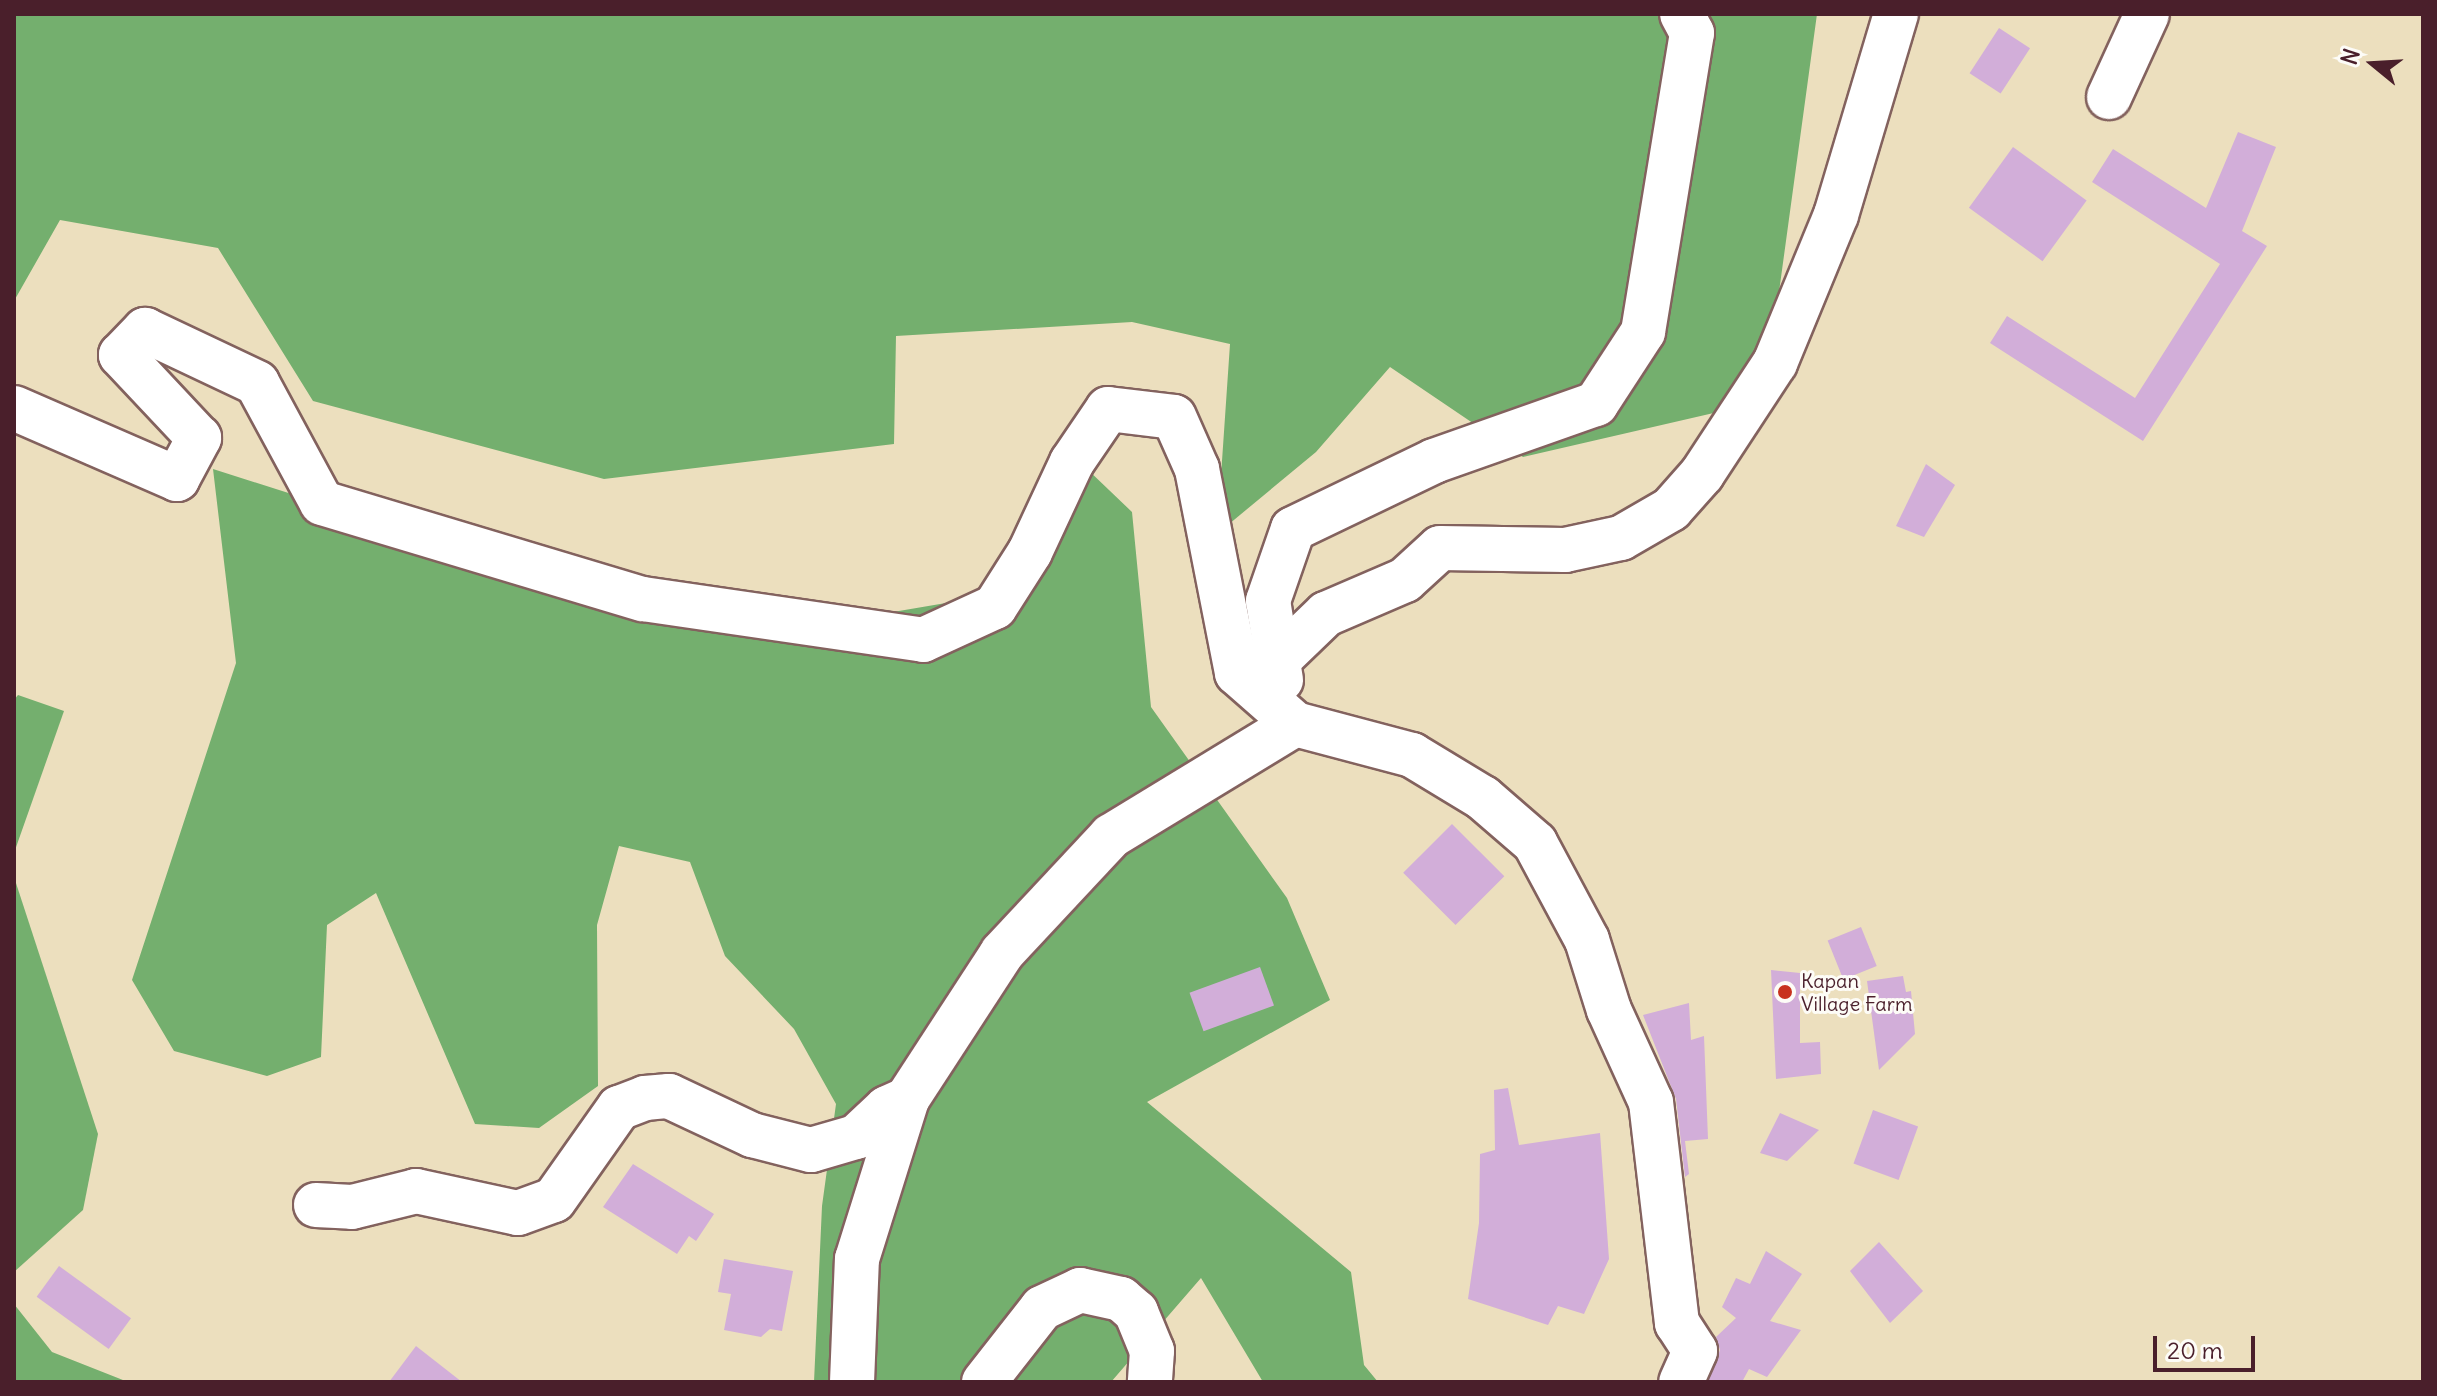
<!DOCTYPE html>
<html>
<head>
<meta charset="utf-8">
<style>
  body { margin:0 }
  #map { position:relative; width:2437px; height:1396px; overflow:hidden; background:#ecdfbe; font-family:Delius,sans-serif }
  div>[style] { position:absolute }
  .forest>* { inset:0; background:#74af6e }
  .building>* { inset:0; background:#d2aed9; transform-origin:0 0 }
  .roads { filter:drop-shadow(2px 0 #83625e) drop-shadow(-2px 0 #83625e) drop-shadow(0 2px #83625e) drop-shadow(0 -2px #83625e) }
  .minor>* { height:44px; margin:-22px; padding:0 22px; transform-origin:22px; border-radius:22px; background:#fff }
  .dots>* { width:22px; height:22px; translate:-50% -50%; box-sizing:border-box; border:4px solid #fdfcf7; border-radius:50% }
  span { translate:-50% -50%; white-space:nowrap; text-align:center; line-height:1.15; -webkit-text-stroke:6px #fdfcf7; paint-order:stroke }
  .poi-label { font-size:20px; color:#4a1f2b }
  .left { translate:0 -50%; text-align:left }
  .frame { position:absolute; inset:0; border:16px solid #4a1f2b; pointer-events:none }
  .north { position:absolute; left:2333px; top:24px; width:80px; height:80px; -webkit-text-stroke:6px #fdfcf7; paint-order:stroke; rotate:288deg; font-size:22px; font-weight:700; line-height:32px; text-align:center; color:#4a1f2b }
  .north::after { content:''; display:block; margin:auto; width:28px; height:36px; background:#4a1f2b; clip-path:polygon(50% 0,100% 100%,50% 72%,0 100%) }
  .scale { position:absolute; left:2153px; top:1336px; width:102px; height:36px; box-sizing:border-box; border:4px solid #4a1f2b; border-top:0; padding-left:10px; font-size:24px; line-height:28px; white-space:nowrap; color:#4a1f2b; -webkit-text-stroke:6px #fdfcf7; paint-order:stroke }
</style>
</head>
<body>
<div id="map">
  <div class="forest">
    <i style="clip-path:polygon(14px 14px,1817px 14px,1776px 314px,1718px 412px,1523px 457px,1390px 367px,1316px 452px,1217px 534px,1230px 344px,1132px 322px,896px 336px,894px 444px,604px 479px,313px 401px,218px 248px,60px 220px,14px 301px)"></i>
    <i style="clip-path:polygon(1086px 468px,1132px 512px,1151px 707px,1287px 898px,1330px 1000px,1147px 1102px,1351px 1272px,1364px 1365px,1378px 1382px,1263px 1382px,1201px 1278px,1111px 1382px,814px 1382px,822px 1206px,836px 1104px,794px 1029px,725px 956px,690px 862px,619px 846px,597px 925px,598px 1086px,539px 1128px,475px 1124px,376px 893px,327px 925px,321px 1057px,267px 1076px,174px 1051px,132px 980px,236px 663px,213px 469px,593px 590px,840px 621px,993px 595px)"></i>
    <i style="clip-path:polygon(18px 695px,64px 711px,14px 853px,14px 700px)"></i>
    <i style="clip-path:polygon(14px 877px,98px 1134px,83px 1210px,14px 1272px)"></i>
    <i style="clip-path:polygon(14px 1304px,52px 1352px,128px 1382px,14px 1382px)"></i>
  </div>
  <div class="building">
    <i style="left:1999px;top:28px;width:37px;height:54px;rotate:33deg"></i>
    <i style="clip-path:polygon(2238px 132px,2276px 147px,2242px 231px,2267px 246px,2143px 441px,1990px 343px,2007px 316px,2135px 398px,2220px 264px,2092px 182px,2113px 149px,2206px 208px)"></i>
    <i style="left:2013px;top:147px;width:91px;height:75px;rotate:36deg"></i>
    <i style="clip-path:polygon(1926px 464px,1955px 485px,1924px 537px,1896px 526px)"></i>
    <i style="left:1452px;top:824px;width:74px;height:69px;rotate:45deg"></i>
    <i style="left:1861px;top:927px;width:42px;height:36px;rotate:68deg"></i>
    <i style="left:1260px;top:967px;width:41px;height:75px;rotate:70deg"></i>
    <i style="clip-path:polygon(1771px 970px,1800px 973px,1800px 1043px,1820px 1042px,1821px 1074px,1776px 1079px)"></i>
    <i style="clip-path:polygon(1903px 976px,1906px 992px,1911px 991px,1915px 1034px,1879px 1070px,1867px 981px)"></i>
    <i style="clip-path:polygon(1689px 1003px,1691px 1040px,1704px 1036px,1708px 1139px,1685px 1141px,1689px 1174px,1685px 1177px,1676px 1099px,1643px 1015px)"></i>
    <i style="clip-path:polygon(1508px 1088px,1519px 1145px,1600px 1133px,1609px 1259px,1584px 1314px,1558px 1306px,1548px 1325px,1468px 1299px,1479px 1223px,1480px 1154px,1495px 1150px,1494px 1090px)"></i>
    <i style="left:1873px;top:1110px;width:48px;height:57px;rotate:20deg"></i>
    <i style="clip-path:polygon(1780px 1113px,1819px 1130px,1787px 1161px,1760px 1153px)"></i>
    <i style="clip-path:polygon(633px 1164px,714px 1214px,696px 1241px,689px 1236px,677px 1254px,603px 1207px)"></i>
    <i style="clip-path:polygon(1879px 1242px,1923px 1291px,1890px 1323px,1850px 1271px)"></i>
    <i style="clip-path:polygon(1766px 1251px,1802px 1274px,1770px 1321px,1801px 1330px,1767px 1377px,1749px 1369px,1742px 1382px,1708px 1382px,1720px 1350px,1716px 1337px,1736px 1318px,1722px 1307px,1736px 1278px,1750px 1284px)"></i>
    <i style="clip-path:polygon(724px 1259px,793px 1271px,782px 1331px,770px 1329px,761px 1337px,724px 1330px,731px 1294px,718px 1292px)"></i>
    <i style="left:59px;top:1266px;width:89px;height:38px;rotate:36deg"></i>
    <i style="clip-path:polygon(416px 1346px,462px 1382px,389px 1382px)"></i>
  </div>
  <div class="roads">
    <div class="minor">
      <i style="left:2109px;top:97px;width:91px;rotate:-65.4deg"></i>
      <i style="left:14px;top:408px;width:178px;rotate:23.5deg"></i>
      <i style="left:177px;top:479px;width:47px;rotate:-61.8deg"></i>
      <i style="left:199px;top:438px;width:114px;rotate:-133.2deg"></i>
      <i style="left:121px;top:355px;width:35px;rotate:-46deg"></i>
      <i style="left:145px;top:330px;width:124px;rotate:25.3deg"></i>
      <i style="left:257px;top:383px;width:136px;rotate:61.6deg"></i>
      <i style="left:322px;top:503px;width:335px;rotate:16.7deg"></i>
      <i style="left:643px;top:599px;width:283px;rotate:8.3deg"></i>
      <i style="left:923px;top:640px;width:79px;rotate:-24.6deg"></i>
      <i style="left:995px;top:607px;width:65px;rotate:-57.5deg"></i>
      <i style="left:1030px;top:552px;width:99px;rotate:-65deg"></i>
      <i style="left:1072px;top:462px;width:64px;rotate:-55.8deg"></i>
      <i style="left:1108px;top:409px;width:66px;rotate:6.9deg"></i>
      <i style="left:1174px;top:417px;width:57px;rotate:66.1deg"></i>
      <i style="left:1197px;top:469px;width:208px;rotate:78.9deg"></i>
      <i style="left:1237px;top:673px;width:77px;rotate:41.3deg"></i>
      <i style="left:1295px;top:724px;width:121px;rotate:14.8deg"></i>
      <i style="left:1412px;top:755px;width:83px;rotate:31.2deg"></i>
      <i style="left:1483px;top:798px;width:69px;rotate:40.9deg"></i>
      <i style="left:1535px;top:843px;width:110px;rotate:61.8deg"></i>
      <i style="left:1587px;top:940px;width:73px;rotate:72.6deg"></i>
      <i style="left:1609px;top:1010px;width:101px;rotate:65.5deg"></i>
      <i style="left:1651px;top:1102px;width:223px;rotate:83.3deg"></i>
      <i style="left:1677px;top:1323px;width:33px;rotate:57deg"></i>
      <i style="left:1695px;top:1351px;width:34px;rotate:114deg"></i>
      <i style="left:1275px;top:663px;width:71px;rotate:-43.9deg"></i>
      <i style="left:1326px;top:614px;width:86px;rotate:-23.3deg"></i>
      <i style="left:1405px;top:580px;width:47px;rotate:-42.4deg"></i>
      <i style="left:1440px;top:548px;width:125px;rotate:0.9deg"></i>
      <i style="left:1565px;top:550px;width:57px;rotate:-12.1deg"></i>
      <i style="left:1621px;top:538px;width:58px;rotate:-30.1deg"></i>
      <i style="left:1671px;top:509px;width:47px;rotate:-48.5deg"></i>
      <i style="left:1702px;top:474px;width:133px;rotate:-56.7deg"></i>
      <i style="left:1775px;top:363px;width:160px;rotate:-67.6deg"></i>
      <i style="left:1836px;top:215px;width:210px;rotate:-73.4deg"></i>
      <i style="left:1281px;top:680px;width:80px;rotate:-99.3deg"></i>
      <i style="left:1268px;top:601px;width:76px;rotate:-70.9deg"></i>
      <i style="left:1293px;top:529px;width:157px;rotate:-25.7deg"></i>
      <i style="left:1434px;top:461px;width:172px;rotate:-19.4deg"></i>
      <i style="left:1596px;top:404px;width:86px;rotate:-56.9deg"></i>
      <i style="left:1643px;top:332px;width:303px;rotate:-80.7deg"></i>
      <i style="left:1692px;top:33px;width:21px;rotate:-118deg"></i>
      <i style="left:316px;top:1205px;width:36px;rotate:3deg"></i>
      <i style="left:352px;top:1207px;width:66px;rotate:-14deg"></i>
      <i style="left:416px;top:1191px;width:104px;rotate:12.2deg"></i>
      <i style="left:518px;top:1213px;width:38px;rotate:-20deg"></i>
      <i style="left:554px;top:1200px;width:113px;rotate:-54.8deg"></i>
      <i style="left:619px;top:1108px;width:28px;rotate:-21deg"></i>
      <i style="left:645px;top:1098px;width:24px;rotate:-5deg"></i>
      <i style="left:669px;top:1096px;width:92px;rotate:25.2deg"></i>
      <i style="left:752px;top:1135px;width:61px;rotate:14.3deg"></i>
      <i style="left:811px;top:1150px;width:47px;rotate:-16.1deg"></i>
      <i style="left:856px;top:1137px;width:42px;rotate:-43.1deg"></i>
      <i style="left:887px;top:1108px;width:22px;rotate:-24deg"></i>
      <i style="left:852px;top:1382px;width:123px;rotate:-87.7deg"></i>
      <i style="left:857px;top:1259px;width:168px;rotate:-72.6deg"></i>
      <i style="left:907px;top:1099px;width:174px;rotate:-56.9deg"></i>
      <i style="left:1002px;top:953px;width:160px;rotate:-47deg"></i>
      <i style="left:1111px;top:836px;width:215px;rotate:-31.3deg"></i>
      <i style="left:984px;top:1382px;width:94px;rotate:-51.9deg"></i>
      <i style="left:1042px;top:1308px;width:42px;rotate:-25.3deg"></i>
      <i style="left:1080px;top:1290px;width:42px;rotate:12.4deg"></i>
      <i style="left:1121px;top:1299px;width:20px;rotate:41deg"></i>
      <i style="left:1136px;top:1312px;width:42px;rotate:67.7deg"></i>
      <i style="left:1152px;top:1351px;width:31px;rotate:94deg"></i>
    </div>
  </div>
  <div class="dots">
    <i style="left:1785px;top:992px;background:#c8321e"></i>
  </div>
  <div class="poi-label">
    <span class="left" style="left:1801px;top:992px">Kapan<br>Village Farm</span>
  </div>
  <div class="frame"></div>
  <div class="north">N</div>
  <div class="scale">20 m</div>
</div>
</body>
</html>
